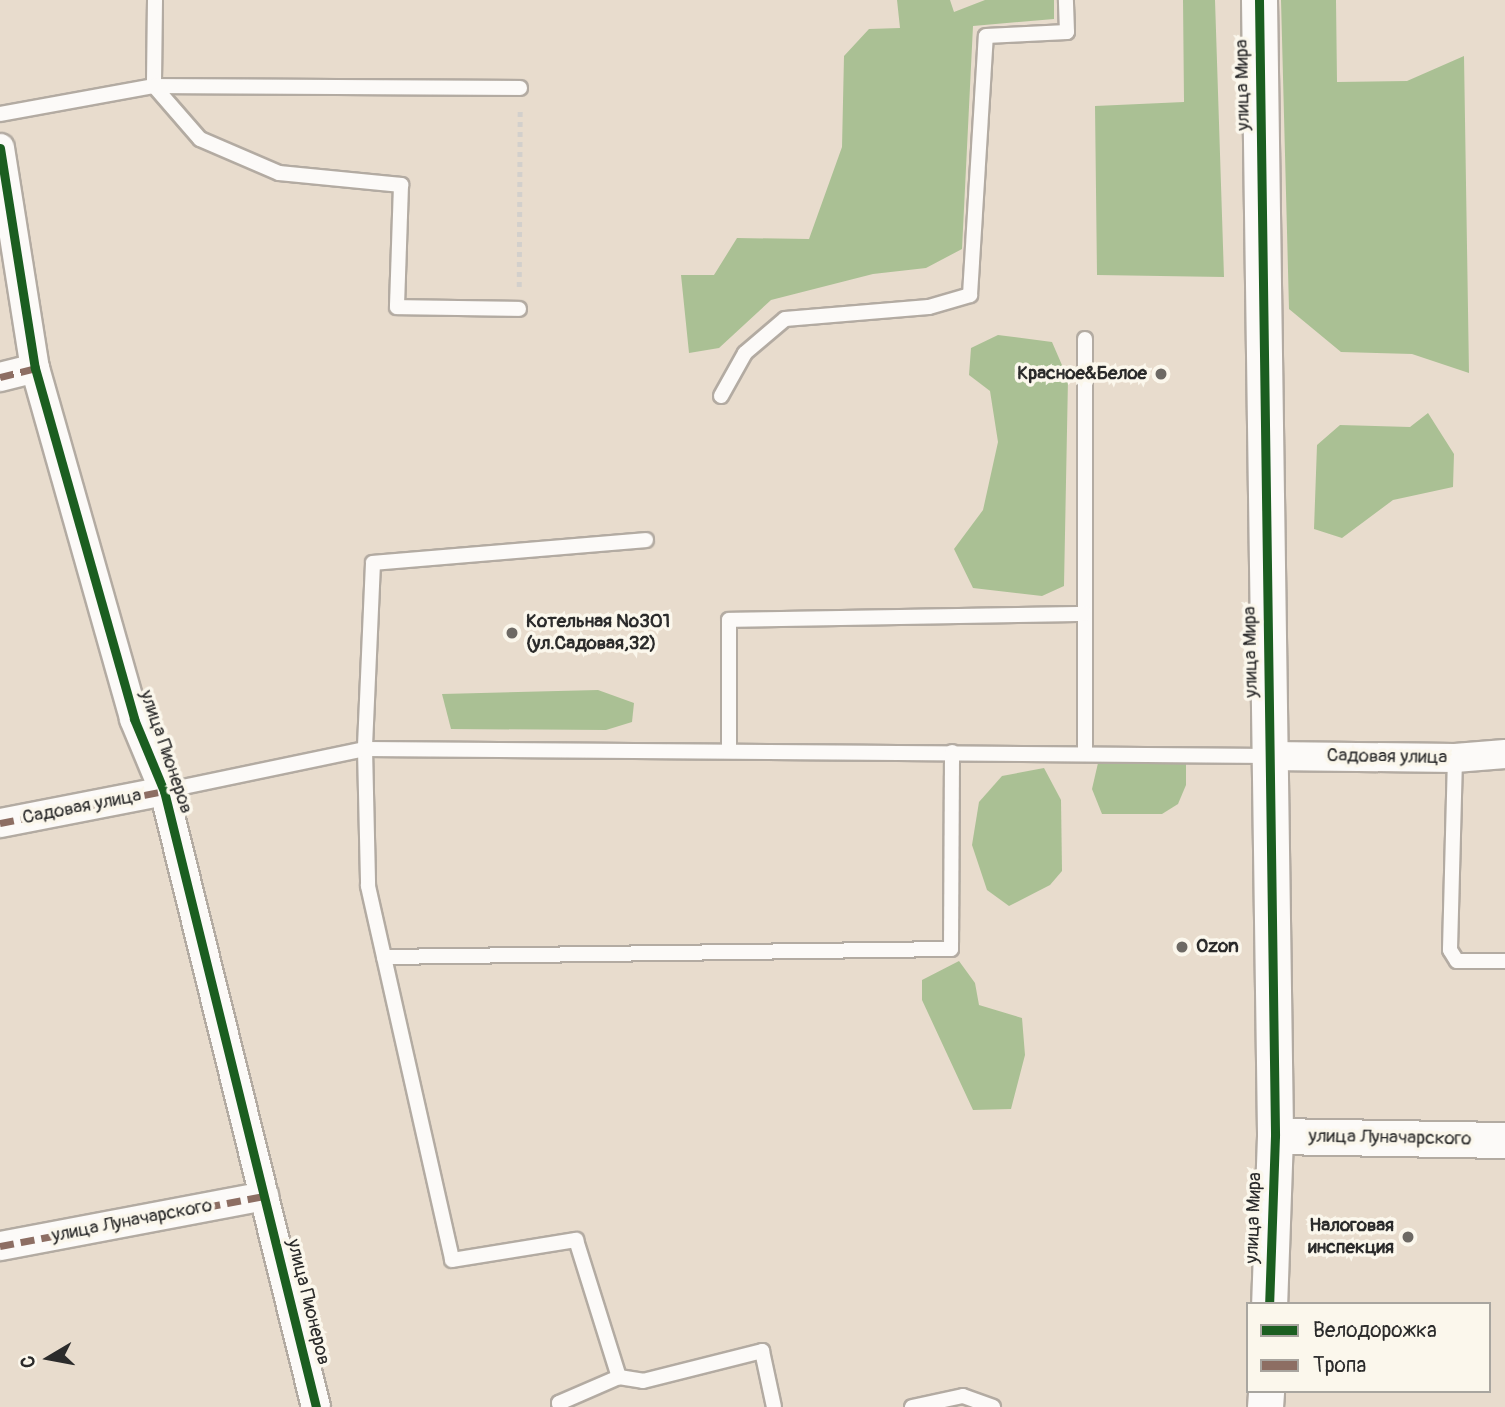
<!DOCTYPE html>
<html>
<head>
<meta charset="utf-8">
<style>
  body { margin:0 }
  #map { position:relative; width:1505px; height:1407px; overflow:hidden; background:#e8dccd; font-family:Pangolin,sans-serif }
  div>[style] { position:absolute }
  .forest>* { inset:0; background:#aac094 }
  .path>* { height:4.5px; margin-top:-2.25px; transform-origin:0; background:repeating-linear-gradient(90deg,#d3d0cc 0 5px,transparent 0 10px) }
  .roads { filter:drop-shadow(2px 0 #b3aba2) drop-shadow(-2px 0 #b3aba2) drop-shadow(0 2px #b3aba2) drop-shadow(0 -2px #b3aba2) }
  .service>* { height:14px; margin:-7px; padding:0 7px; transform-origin:7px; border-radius:7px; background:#fcfaf8 }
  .minor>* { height:28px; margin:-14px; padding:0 14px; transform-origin:14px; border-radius:14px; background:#fcfaf8 }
  .tertiary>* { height:35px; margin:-17.5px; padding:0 17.5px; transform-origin:17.5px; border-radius:17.5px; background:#fcfaf8 }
  .quiet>* { height:7px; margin-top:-3.5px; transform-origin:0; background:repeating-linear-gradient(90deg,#8d6e63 0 14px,transparent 0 21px) }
  .cycleway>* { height:9px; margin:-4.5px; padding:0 4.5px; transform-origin:4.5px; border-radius:4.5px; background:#1b5e20 }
  .dots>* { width:19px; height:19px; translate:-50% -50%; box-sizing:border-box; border:4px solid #fbf7ec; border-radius:50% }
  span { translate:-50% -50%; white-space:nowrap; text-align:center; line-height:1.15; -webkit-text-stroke:7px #fbf7ec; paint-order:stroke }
  .street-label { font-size:19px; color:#2b2b2b }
  .poi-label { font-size:19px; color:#2b2b2b; font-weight:700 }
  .right { translate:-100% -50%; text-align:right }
  .left { translate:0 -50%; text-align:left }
  .legend { position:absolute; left:1246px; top:1302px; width:245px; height:91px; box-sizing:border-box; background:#fbf7ec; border:2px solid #a8a59f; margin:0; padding:9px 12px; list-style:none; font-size:21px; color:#2b2b2b }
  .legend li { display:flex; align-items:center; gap:14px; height:35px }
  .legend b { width:35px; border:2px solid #a8a59f }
  .north { position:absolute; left:14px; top:1323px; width:70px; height:70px; -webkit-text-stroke:5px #fbf7ec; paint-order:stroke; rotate:260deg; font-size:19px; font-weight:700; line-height:28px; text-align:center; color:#2b2b2b }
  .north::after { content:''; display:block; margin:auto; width:24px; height:32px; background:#2b2b2b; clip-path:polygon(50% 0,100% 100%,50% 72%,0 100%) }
</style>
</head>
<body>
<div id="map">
  <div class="forest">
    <i style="clip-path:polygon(897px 0,950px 0,954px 12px,985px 0,1054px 0,1054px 19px,973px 26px,962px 249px,926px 268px,873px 274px,771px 300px,719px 348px,689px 353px,681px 275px,714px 275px,737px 238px,809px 239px,842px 147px,844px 56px,869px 29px,900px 28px)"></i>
    <i style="clip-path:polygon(1183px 0,1215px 0,1224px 277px,1097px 275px,1095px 106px,1184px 102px)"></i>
    <i style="clip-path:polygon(1281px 0,1336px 0,1337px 82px,1407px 81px,1464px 56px,1469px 373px,1412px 354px,1341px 352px,1289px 309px)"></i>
    <i style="clip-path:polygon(998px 335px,1052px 342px,1068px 379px,1064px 586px,1042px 596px,973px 588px,954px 549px,983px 510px,998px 442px,990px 391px,969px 375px,971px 348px)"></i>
    <i style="clip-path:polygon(1428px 413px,1454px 454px,1453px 487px,1393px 500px,1342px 538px,1314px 529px,1317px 445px,1340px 425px,1410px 427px)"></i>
    <i style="clip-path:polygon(598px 690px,634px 703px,632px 722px,606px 730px,451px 729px,442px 694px)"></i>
    <i style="clip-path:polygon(1098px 763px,1186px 763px,1186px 785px,1178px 804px,1162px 814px,1102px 814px,1092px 789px)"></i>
    <i style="clip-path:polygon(1044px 768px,1061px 800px,1062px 871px,1050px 885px,1009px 906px,987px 890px,972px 845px,979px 802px,1002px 776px)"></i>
    <i style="clip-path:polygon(959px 961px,975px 983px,979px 1005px,1022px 1018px,1025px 1055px,1011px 1109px,973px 1110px,922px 1000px,922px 980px)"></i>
  </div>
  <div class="path">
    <i style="left:519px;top:287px;width:180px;rotate:-89.7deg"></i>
  </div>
  <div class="roads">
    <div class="service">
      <i style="left:155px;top:0;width:86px;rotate:90.7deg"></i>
      <i style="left:154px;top:86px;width:70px;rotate:49deg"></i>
      <i style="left:200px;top:139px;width:86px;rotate:23.3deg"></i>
      <i style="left:279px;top:173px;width:123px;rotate:5.6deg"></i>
      <i style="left:401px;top:185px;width:122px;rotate:91.9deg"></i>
      <i style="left:397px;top:307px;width:122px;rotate:0.9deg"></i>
      <i style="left:0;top:114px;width:157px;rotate:-10.3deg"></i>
      <i style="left:154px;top:86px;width:366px;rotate:0.3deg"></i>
      <i style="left:1085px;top:339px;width:414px;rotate:90deg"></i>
      <i style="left:721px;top:396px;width:49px;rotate:-60.8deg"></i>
      <i style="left:745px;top:353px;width:52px;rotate:-40.4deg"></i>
      <i style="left:785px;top:319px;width:144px;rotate:-4.8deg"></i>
      <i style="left:929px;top:307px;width:43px;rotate:-16.3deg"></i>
      <i style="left:970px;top:295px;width:259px;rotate:-86.5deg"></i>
      <i style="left:986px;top:36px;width:81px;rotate:-2.8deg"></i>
      <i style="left:1067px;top:32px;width:32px;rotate:-92deg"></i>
      <i style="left:646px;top:540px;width:274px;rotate:175.2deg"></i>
      <i style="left:373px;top:563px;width:186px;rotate:92.5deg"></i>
      <i style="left:365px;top:749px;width:137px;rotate:88.7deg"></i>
      <i style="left:368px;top:886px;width:383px;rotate:77.3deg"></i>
      <i style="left:452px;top:1260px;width:126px;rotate:-9.2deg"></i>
      <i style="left:576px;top:1240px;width:144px;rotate:72.6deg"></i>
      <i style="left:619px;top:1377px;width:24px;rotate:9deg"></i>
      <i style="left:643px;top:1381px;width:123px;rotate:-14.1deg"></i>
      <i style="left:762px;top:1351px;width:57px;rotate:77.9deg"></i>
      <i style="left:729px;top:751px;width:131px;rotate:-90deg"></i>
      <i style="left:729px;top:620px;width:356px;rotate:-1deg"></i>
      <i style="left:1455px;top:758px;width:192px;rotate:91.5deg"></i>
      <i style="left:1450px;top:950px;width:13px;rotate:58deg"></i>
      <i style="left:1457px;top:961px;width:48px"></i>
      <i style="left:164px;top:791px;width:205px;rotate:-11.8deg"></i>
      <i style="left:365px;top:749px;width:905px;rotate:0.44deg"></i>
      <i style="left:384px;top:957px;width:567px;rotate:-0.81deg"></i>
      <i style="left:951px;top:949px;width:197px;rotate:-89.7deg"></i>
      <i style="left:560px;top:1407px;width:4px;rotate:-104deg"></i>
      <i style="left:559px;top:1403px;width:65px;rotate:-23.4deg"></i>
      <i style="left:912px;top:1407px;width:52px;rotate:-12.2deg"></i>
      <i style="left:963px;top:1396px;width:32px;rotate:20deg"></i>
    </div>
    <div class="minor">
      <i style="left:0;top:148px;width:223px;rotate:81deg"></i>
      <i style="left:35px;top:368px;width:365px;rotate:74.2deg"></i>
      <i style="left:134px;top:719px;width:78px;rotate:67.4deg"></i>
      <i style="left:164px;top:791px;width:634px;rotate:76.14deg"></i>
      <i style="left:0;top:377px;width:36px;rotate:-14deg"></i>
      <i style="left:1270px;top:756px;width:185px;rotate:0.6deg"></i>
      <i style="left:1455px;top:758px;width:50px;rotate:-4.6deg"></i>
      <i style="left:0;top:823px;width:167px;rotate:-11deg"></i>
      <i style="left:0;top:1246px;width:269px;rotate:-10.7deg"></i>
    </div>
    <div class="tertiary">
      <i style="left:1259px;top:0;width:1136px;rotate:89.19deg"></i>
      <i style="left:1275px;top:1136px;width:168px;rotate:92deg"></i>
      <i style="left:1275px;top:1136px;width:230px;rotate:1deg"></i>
      <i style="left:1265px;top:1407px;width:16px;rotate:-86deg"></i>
    </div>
  </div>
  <div class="quiet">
    <i style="left:0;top:377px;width:36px;rotate:-14deg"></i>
    <i style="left:0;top:823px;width:167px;rotate:-11deg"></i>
    <i style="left:0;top:1246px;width:269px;rotate:-10.7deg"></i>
  </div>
  <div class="cycleway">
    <i style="left:1259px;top:0;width:1136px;rotate:89.19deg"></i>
    <i style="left:1275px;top:1136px;width:168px;rotate:92deg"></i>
    <i style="left:0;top:148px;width:223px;rotate:81deg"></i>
    <i style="left:35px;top:368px;width:365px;rotate:74.2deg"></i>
    <i style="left:134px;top:719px;width:78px;rotate:67.4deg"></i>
    <i style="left:164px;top:791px;width:634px;rotate:76.14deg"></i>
  </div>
  <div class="dots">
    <i style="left:1161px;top:374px;background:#6d6964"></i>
    <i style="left:512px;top:633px;background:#6d6964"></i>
    <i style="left:1182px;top:947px;background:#6d6964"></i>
    <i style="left:1408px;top:1237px;background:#6d6964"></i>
  </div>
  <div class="street-label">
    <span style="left:1243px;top:85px;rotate:-91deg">улица Мира</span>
    <span style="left:1251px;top:652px;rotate:-91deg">улица Мира</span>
    <span style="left:166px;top:752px;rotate:71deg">улица Пионеров</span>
    <span style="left:1387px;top:757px;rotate:1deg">Садовая улица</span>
    <span style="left:82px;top:807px;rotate:-11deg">Садовая улица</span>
    <span style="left:1390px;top:1138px;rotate:1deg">улица Луначарского</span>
    <span style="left:1254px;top:1218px;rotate:-88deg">улица Мира</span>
    <span style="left:132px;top:1221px;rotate:-11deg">улица Луначарского</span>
    <span style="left:308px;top:1302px;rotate:76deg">улица Пионеров</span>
  </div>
  <div class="poi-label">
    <span class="right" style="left:1147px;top:374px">Красное&amp;Белое</span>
    <span class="left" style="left:526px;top:633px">Котельная №301<br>(ул.Садовая,32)</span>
    <span class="left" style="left:1196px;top:947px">Ozon</span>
    <span class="right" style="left:1394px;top:1237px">Налоговая<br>инспекция</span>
  </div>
  <ul class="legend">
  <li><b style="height:9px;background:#1b5e20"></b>Велодорожка</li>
  <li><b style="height:9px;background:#8d6e63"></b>Тропа</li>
  </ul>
  <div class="north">С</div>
</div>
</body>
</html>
